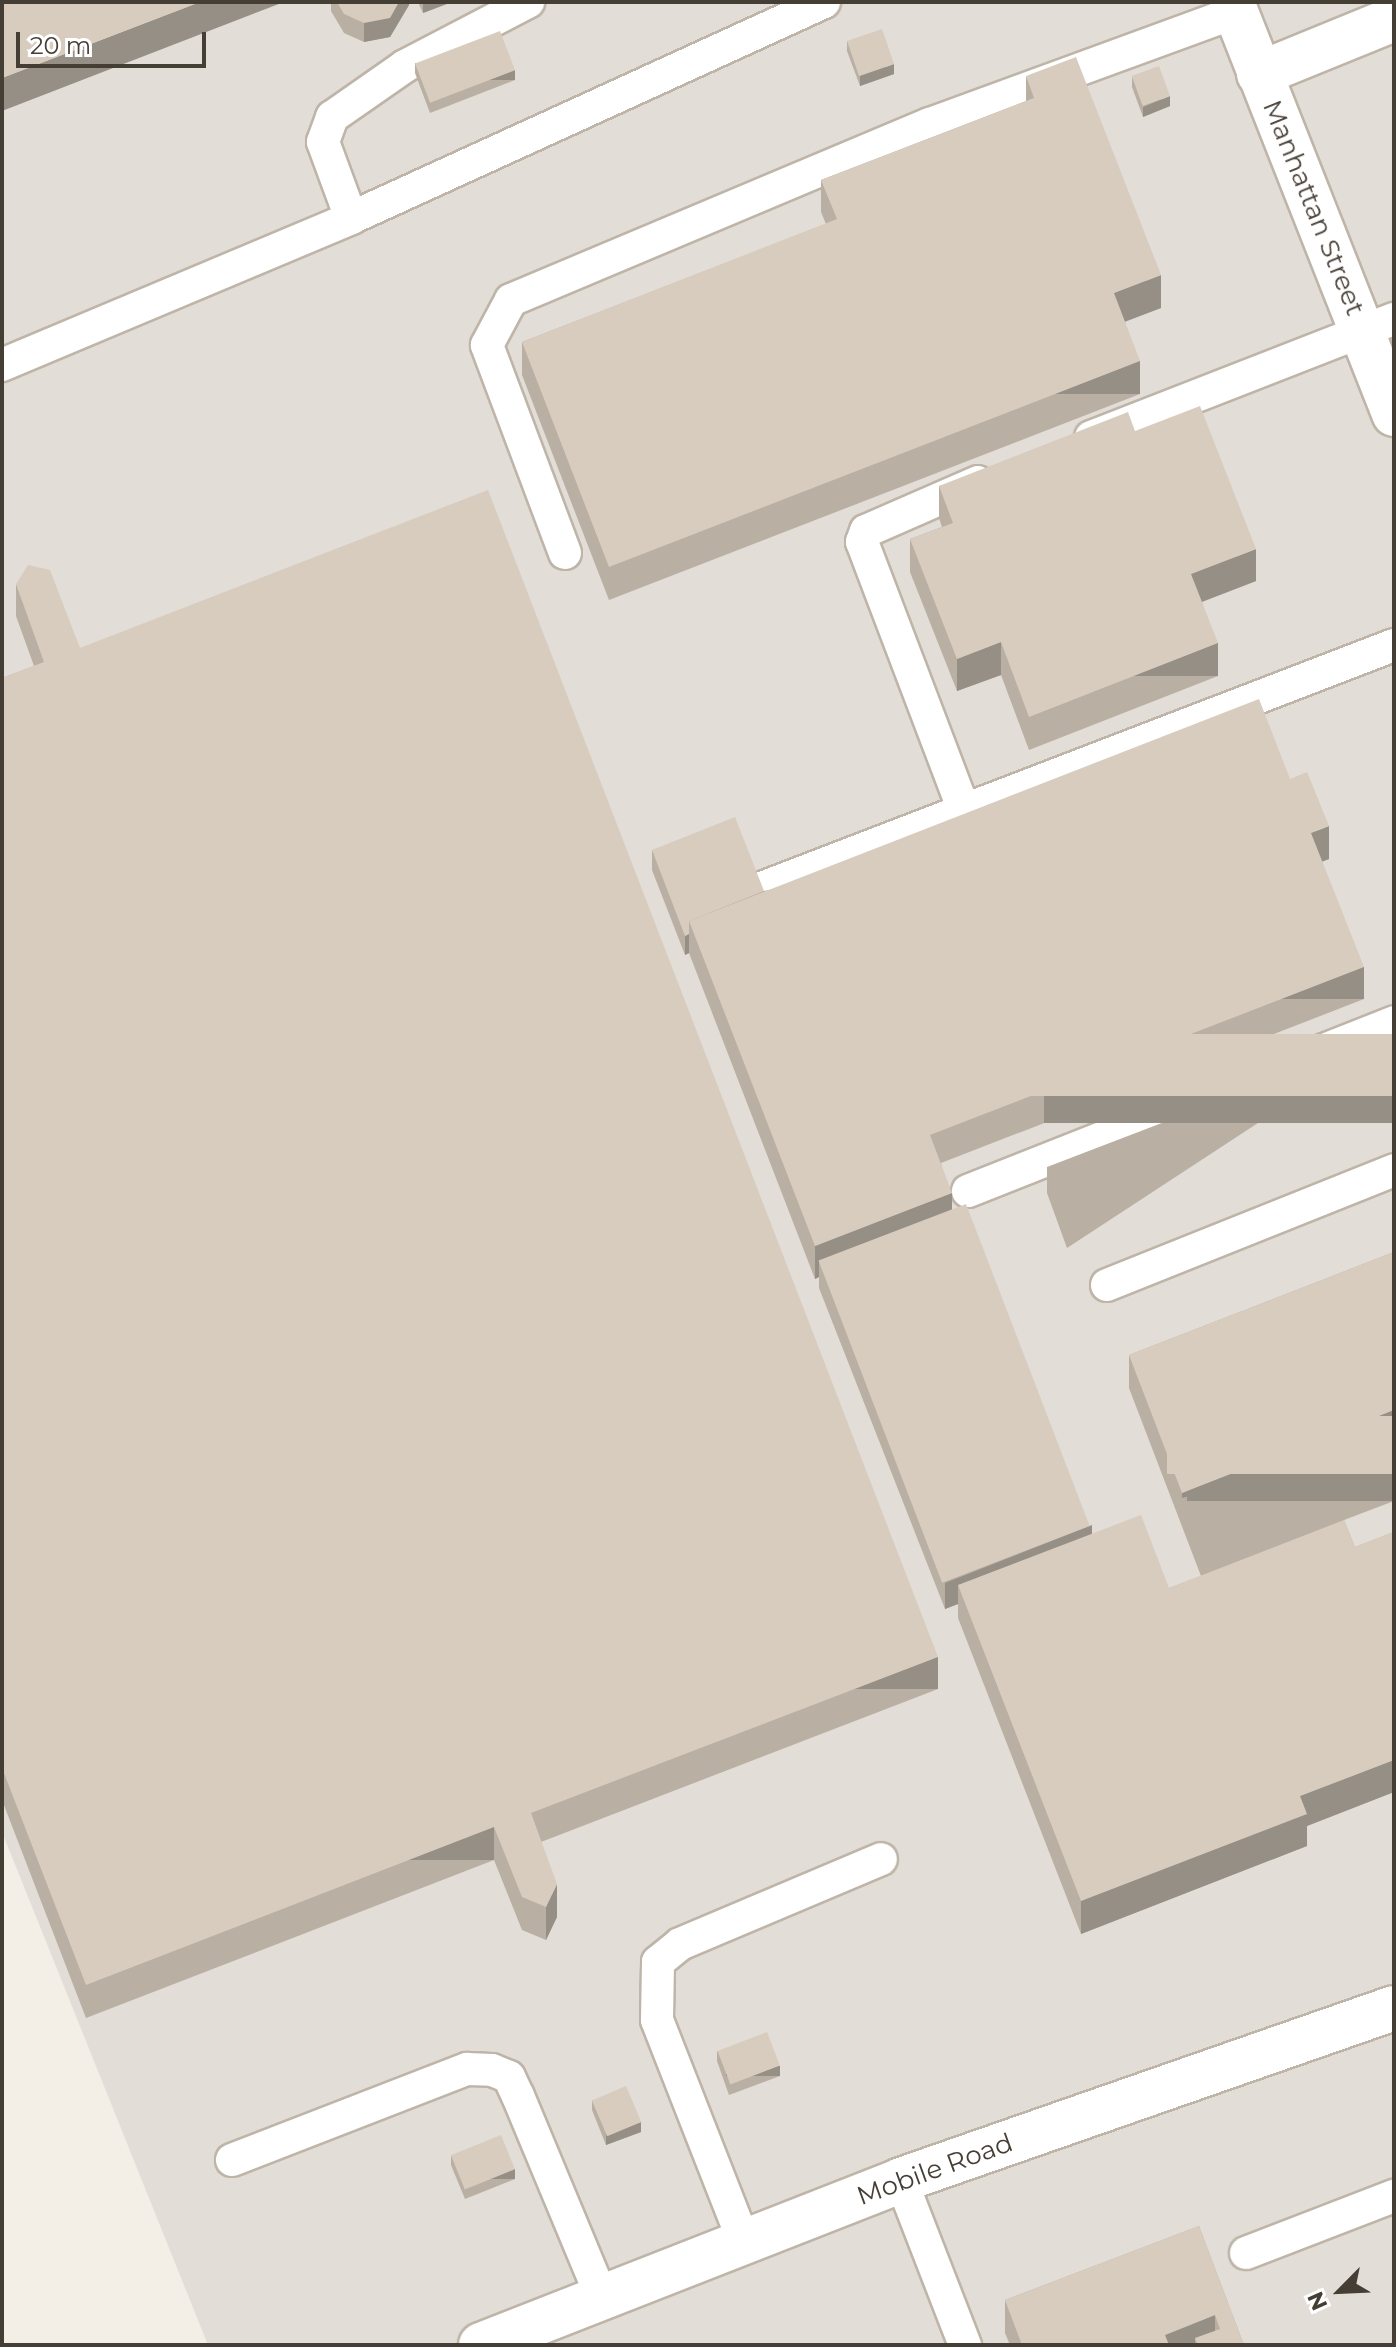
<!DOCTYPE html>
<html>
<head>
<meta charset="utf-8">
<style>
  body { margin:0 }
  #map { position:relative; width:1396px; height:2347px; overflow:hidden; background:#f3eee6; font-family:Montserrat,sans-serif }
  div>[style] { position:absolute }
  .industrial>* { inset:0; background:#e2ddd7 }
  .roads { filter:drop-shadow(2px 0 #beb5a8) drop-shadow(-2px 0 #beb5a8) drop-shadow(0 2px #beb5a8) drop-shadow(0 -2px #beb5a8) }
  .service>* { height:32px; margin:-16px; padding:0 16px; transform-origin:16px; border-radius:16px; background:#fff }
  .minor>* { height:44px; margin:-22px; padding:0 22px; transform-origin:22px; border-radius:22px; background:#fff }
  .wall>* { inset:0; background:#b9afa3 }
  .shaded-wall>* { inset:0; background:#968f85; transform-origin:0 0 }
  .building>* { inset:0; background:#d7ccbe; transform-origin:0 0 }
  span { translate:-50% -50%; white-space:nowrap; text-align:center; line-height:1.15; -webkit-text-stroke:6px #fff; paint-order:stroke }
  .street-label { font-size:26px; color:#453e35 }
  .frame { position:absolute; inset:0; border:4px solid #453e35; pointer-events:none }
  .north { position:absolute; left:1300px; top:2251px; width:80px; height:80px; -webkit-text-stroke:6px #fff; paint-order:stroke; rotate:246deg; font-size:22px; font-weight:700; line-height:32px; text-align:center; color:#453e35 }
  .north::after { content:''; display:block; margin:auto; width:28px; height:36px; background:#453e35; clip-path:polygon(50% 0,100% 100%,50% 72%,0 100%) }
  .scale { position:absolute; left:16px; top:32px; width:190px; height:36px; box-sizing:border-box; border:4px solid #453e35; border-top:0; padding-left:10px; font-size:24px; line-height:28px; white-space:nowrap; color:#453e35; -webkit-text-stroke:6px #fff; paint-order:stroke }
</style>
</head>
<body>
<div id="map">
  <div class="industrial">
    <i style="clip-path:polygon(2px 2px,1394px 2px,1394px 2345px,208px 2345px,2px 1832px)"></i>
  </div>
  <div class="roads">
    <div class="service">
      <i style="left:351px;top:218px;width:81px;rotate:-110.2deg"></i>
      <i style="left:323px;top:142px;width:27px;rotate:-70deg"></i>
      <i style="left:332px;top:117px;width:89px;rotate:-34.9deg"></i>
      <i style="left:405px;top:66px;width:139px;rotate:-27.5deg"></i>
      <i style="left:2px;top:365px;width:379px;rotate:-22.8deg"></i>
      <i style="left:351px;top:218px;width:520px;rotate:-24.54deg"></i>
      <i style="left:1091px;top:437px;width:325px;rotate:-21.3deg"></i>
      <i style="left:565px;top:553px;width:222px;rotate:-110.6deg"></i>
      <i style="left:487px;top:345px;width:51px;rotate:-61.9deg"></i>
      <i style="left:511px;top:300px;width:454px;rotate:-22.8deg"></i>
      <i style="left:930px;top:124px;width:326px;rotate:-20.1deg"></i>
      <i style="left:965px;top:813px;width:290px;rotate:-110.8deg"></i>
      <i style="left:862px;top:542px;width:12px;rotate:-70deg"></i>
      <i style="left:866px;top:531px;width:122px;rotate:-23.6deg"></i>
      <i style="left:759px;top:889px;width:680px;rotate:-21.02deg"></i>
      <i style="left:968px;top:1191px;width:458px;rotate:-21.6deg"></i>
      <i style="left:1107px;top:1285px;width:309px;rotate:-21.8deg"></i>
      <i style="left:232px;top:2160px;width:252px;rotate:-21.2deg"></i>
      <i style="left:467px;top:2069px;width:25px;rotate:2deg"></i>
      <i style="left:492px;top:2070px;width:18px;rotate:22deg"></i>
      <i style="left:509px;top:2077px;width:21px;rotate:65deg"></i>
      <i style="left:518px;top:2096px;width:221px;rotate:67.4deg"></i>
      <i style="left:901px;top:2180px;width:177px;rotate:68.8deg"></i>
      <i style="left:744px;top:2242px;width:238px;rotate:-111.4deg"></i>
      <i style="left:657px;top:2020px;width:58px;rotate:-89deg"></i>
      <i style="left:658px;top:1962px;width:28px;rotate:-39deg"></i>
      <i style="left:680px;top:1944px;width:218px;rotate:-22.9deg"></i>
      <i style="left:1246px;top:2253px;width:159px;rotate:-21.1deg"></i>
    </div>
    <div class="minor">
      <i style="left:1232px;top:2px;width:443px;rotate:68.5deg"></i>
      <i style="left:1259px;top:74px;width:146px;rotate:-22.2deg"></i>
      <i style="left:481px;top:2345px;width:451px;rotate:-21.4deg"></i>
      <i style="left:901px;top:2180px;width:522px;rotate:-19.23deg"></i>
    </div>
  </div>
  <div class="wall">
    <i style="clip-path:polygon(331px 2px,409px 2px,409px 5px,390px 37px,364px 42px,344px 33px,331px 11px)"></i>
    <i style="clip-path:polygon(418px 2px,452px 2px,423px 13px)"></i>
    <i style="clip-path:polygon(847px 41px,894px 74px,860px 86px,847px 51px)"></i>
    <i style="clip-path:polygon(415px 63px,515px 80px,430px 113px,415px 73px)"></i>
    <i style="clip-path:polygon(1026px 76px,1161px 308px,1125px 321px,1140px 394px,609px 600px,522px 375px,522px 342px,826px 224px,821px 212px,821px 180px,1026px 101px)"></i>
    <i style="clip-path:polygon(1132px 77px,1170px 106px,1143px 117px,1132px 87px)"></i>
    <i style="clip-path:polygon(1135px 431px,1256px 581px,1202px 602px,1218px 676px,1029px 750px,1001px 675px,957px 691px,910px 572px,910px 539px,942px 527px,939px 518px,939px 486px)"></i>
    <i style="clip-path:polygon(16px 584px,80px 648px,938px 1689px,541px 1842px,557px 1917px,546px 1940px,522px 1930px,494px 1860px,86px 2018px,2px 1800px,2px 678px,34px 666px,16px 616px)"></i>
    <i style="clip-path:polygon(1290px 779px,1329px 859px,1322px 861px,1364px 999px,941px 1163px,952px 1209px,1092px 1534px,1169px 1588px,1201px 1576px,1129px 1388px,1129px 1355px,1394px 1252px,1394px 1501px,1344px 1520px,1355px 1547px,1394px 1532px,1394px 1792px,1307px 1826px,1307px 1846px,1081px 1934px,958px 1618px,958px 1604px,945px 1609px,819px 1288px,819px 1277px,815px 1279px,689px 953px,685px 955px,652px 870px,652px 850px,764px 891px)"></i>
    <i style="clip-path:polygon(1394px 1034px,1067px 1248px,1047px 1193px,1047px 1167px)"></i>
    <i style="clip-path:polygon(717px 2051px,780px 2076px,729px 2095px,717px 2061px)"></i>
    <i style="clip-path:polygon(592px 2100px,641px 2132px,606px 2145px,592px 2110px)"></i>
    <i style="clip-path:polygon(451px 2155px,515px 2179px,465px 2199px,451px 2165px)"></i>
    <i style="clip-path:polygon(1199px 2226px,1244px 2345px,1010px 2345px,1005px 2333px,1005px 2300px)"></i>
  </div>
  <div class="shaded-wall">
    <i style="clip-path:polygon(200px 2px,284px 2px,2px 111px,2px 78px)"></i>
    <i style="clip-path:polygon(399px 2px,409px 2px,409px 5px,390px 37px,364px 42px,364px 23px)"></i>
    <i style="clip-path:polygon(424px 2px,452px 2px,423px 13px,423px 3px)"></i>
    <i style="clip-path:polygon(894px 64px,894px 74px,860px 86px,860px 76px)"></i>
    <i style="left:515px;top:70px;width:10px;height:91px;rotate:90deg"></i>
    <i style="clip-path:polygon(1170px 96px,1170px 106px,1143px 117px,1143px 107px)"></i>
    <i style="clip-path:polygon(1161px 275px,1161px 308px,1114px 326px,1114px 293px)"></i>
    <i style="left:1140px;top:361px;width:33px;height:570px;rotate:90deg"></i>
    <i style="clip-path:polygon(1256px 549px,1256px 581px,1191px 606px,1191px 574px)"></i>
    <i style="clip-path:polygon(1001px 642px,1001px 675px,957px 691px,957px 659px)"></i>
    <i style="left:1218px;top:643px;width:33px;height:203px;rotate:90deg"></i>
    <i style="clip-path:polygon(1329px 826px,1329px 859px,1311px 866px,1311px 833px)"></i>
    <i style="clip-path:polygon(689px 934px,689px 953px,685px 955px,685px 936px)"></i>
    <i style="left:1364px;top:967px;width:32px;height:465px;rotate:90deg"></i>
    <i style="left:1394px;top:1096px;width:27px;height:350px;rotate:90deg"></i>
    <i style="clip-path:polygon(952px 1193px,952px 1226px,819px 1261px,819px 1277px,815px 1279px,815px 1246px)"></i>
    <i style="clip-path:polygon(1394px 1410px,1394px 1443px,1182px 1498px,1182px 1493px)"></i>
    <i style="left:1394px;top:1474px;width:27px;height:207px;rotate:90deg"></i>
    <i style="clip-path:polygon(1092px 1525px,1092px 1552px,958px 1585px,958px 1604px,945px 1609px,945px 1583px)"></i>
    <i style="left:938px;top:1657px;width:32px;height:436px;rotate:90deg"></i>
    <i style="clip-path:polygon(1394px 1760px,1394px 1792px,1307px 1826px,1307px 1846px,1081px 1934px,1081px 1901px,1300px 1796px)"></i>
    <i style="left:494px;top:1827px;width:33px;height:438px;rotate:90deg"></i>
    <i style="clip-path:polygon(557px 1884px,557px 1917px,546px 1940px,546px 1907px)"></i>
    <i style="left:780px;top:2066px;width:10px;height:54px;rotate:90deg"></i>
    <i style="clip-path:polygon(641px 2122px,641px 2132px,606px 2145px,606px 2135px)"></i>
    <i style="left:515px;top:2169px;width:10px;height:54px;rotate:90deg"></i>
    <i style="clip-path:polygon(1215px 2315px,1215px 2345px,1195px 2338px,1195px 2345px,1165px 2345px,1165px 2335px)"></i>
  </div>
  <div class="building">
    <i style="clip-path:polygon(2px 2px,200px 2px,2px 78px)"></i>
    <i style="clip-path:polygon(337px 2px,399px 2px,390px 18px,364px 23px,344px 14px)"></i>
    <i style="left:882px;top:29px;width:37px;height:37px;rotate:71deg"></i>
    <i style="left:500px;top:31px;width:42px;height:91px;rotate:69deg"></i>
    <i style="clip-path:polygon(1076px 57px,1161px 275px,1114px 293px,1140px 361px,609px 567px,522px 342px,837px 219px,821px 180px,1034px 98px,1026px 76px)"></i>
    <i style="left:1159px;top:66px;width:32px;height:29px;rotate:70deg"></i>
    <i style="clip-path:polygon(1200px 406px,1256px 549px,1191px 574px,1218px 643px,1029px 717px,1001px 642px,957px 659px,910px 539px,953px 523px,939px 486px,1128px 412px,1135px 431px)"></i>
    <i style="clip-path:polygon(488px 490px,938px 1657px,531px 1813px,557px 1884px,546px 1907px,522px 1897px,494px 1827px,86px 1985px,2px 1768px,2px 678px,44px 662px,16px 584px,28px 565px,50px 570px,80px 648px)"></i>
    <i style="clip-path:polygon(1259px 699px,1290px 779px,1307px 772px,1329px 826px,1311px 833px,1364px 967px,930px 1135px,952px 1193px,815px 1246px,689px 921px)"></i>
    <i style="clip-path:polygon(735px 817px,764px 891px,689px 921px,689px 934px,685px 936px,652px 850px)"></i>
    <i style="left:1394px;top:1034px;width:62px;height:372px;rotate:90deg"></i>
    <i style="left:966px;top:1204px;width:345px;height:158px;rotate:69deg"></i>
    <i style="clip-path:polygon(1394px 1252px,1394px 1410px,1182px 1493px,1129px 1355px)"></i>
    <i style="left:1394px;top:1416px;width:58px;height:227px;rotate:90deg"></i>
    <i style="clip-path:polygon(1141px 1515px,1169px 1588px,1344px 1520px,1355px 1547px,1394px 1532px,1394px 1760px,1300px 1796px,1307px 1814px,1081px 1901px,958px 1585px)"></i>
    <i style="left:767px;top:2032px;width:36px;height:53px;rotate:69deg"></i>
    <i style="left:626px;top:2086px;width:39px;height:37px;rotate:67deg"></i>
    <i style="left:501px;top:2135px;width:37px;height:54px;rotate:68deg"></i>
    <i style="clip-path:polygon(1199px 2226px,1244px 2345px,1198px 2345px,1195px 2338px,1220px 2329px,1215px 2315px,1165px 2335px,1169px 2345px,1022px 2345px,1005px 2300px)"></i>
  </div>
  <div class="street-label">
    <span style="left:1313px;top:208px;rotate:68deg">Manhattan Street</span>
    <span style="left:935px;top:2170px;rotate:-20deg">Mobile Road</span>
  </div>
  <div class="frame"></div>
  <div class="north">N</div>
  <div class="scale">20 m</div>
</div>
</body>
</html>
